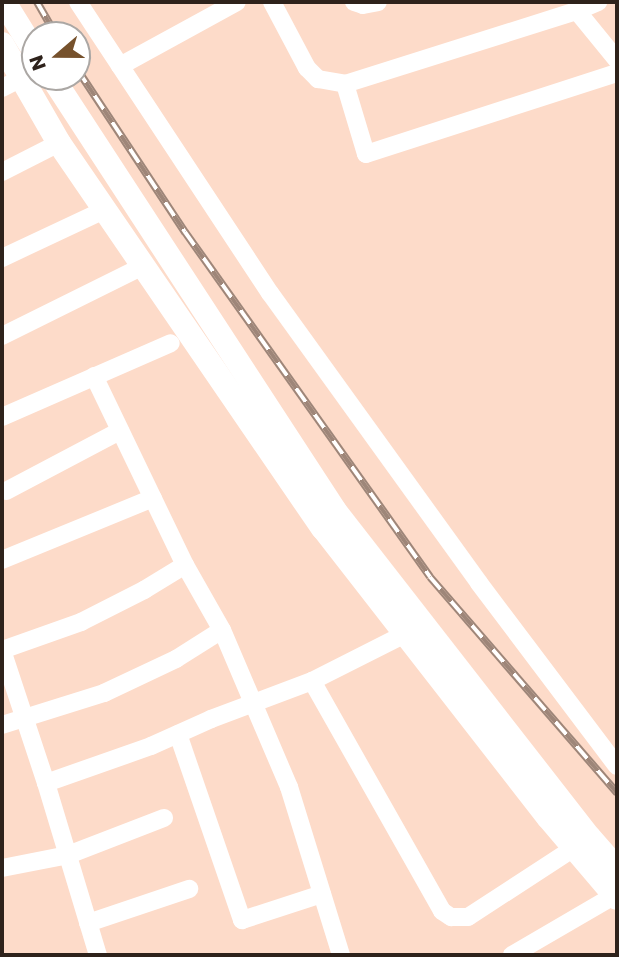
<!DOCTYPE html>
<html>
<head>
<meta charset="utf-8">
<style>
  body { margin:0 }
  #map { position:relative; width:619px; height:957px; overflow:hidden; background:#fddbc9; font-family:Poppins,sans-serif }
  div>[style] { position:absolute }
  .street>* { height:18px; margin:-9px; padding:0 9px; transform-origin:9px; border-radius:9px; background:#fff }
  .secondary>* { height:24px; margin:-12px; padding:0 12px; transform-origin:12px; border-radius:12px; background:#fff }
  .rail>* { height:8px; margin-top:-4px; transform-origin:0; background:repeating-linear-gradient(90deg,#fff 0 16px,#9e8679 0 32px); box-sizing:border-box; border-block:2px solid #9e8679 }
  span { translate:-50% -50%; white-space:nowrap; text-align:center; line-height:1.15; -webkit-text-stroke:5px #fff; paint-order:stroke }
  .frame { position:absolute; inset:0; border:4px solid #2e221b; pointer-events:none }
  .north { position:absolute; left:21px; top:21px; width:70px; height:70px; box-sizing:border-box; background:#fff; border:2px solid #aba7a4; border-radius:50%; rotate:250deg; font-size:19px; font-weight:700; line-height:28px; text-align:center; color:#2e221b }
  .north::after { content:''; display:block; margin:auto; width:24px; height:32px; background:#76512c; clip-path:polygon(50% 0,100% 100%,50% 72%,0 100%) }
</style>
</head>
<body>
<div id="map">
  <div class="street">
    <i style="left:78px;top:2px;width:349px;rotate:56.6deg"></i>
    <i style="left:270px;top:293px;width:357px;rotate:54.2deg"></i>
    <i style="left:479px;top:583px;width:229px;rotate:53deg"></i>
    <i style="left:272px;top:2px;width:75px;rotate:62.1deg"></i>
    <i style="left:307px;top:68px;width:16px;rotate:45deg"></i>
    <i style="left:318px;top:79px;width:27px;rotate:10deg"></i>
    <i style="left:345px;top:84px;width:73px;rotate:73.3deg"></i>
    <i style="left:366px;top:154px;width:264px;rotate:-17.9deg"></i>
    <i style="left:354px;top:2px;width:9px;rotate:18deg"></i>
    <i style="left:363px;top:5px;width:15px;rotate:-11deg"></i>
    <i style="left:577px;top:11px;width:23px;rotate:-23deg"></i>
    <i style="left:120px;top:66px;width:133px;rotate:-28.7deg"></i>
    <i style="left:345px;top:84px;width:243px;rotate:-17.5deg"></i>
    <i style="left:577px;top:11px;width:63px;rotate:50.8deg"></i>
    <i style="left:2px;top:88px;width:22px;rotate:-27deg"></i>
    <i style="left:2px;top:172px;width:64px;rotate:-27deg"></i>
    <i style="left:2px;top:258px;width:115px;rotate:-25.2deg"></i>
    <i style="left:2px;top:336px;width:157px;rotate:-26.4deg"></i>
    <i style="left:94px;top:376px;width:210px;rotate:64.3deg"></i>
    <i style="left:185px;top:565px;width:75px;rotate:60.4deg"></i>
    <i style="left:222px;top:630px;width:171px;rotate:66.9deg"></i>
    <i style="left:289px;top:787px;width:176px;rotate:72.8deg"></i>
    <i style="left:2px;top:417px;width:184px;rotate:-23.6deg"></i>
    <i style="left:6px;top:491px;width:129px;rotate:-27.8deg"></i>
    <i style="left:2px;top:560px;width:163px;rotate:-22.3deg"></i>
    <i style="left:2px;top:650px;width:140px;rotate:71.7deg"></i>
    <i style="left:46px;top:783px;width:180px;rotate:73.2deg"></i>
    <i style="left:2px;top:650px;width:84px;rotate:-19.5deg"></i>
    <i style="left:81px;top:622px;width:71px;rotate:-26.9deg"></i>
    <i style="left:144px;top:590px;width:48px;rotate:-31.4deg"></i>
    <i style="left:312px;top:681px;width:104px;rotate:-26.8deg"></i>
    <i style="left:2px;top:725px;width:107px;rotate:-17.4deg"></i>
    <i style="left:104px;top:693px;width:80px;rotate:-25.3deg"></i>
    <i style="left:176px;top:659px;width:54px;rotate:-32.2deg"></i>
    <i style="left:178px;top:734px;width:197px;rotate:71deg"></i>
    <i style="left:242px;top:920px;width:84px;rotate:-18deg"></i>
    <i style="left:46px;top:783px;width:111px;rotate:-19.4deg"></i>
    <i style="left:151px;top:746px;width:66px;rotate:-24.2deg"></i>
    <i style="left:211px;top:719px;width:108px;rotate:-20.6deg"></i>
    <i style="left:312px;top:681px;width:264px;rotate:60.5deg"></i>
    <i style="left:442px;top:911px;width:11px;rotate:34deg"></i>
    <i style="left:451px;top:917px;width:17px"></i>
    <i style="left:468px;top:917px;width:126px;rotate:-33.1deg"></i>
    <i style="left:2px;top:868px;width:67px;rotate:-11.1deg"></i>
    <i style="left:68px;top:855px;width:103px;rotate:-21.1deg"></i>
    <i style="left:88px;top:923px;width:107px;rotate:-18.6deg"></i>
    <i style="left:512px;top:955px;width:119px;rotate:-30.2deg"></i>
  </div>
  <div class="secondary">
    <i style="left:4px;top:2px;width:59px;rotate:58.2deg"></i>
    <i style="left:2px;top:44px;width:114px;rotate:60.1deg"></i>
    <i style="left:59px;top:143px;width:467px;rotate:55.6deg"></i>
    <i style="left:323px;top:528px;width:366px;rotate:52.1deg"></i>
    <i style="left:548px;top:817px;width:106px;rotate:49.6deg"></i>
    <i style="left:52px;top:77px;width:518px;rotate:56.89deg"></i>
    <i style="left:335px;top:511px;width:413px;rotate:52.1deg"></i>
    <i style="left:589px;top:837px;width:43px;rotate:48.8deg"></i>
  </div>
  <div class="rail">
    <i style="left:37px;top:2px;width:38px;rotate:60deg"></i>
    <i style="left:77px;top:69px;width:196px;rotate:56.5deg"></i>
    <i style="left:185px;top:232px;width:423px;rotate:54.6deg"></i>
    <i style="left:430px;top:577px;width:286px;rotate:49.1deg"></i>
  </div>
  <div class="frame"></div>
  <div class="north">N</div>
</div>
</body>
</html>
